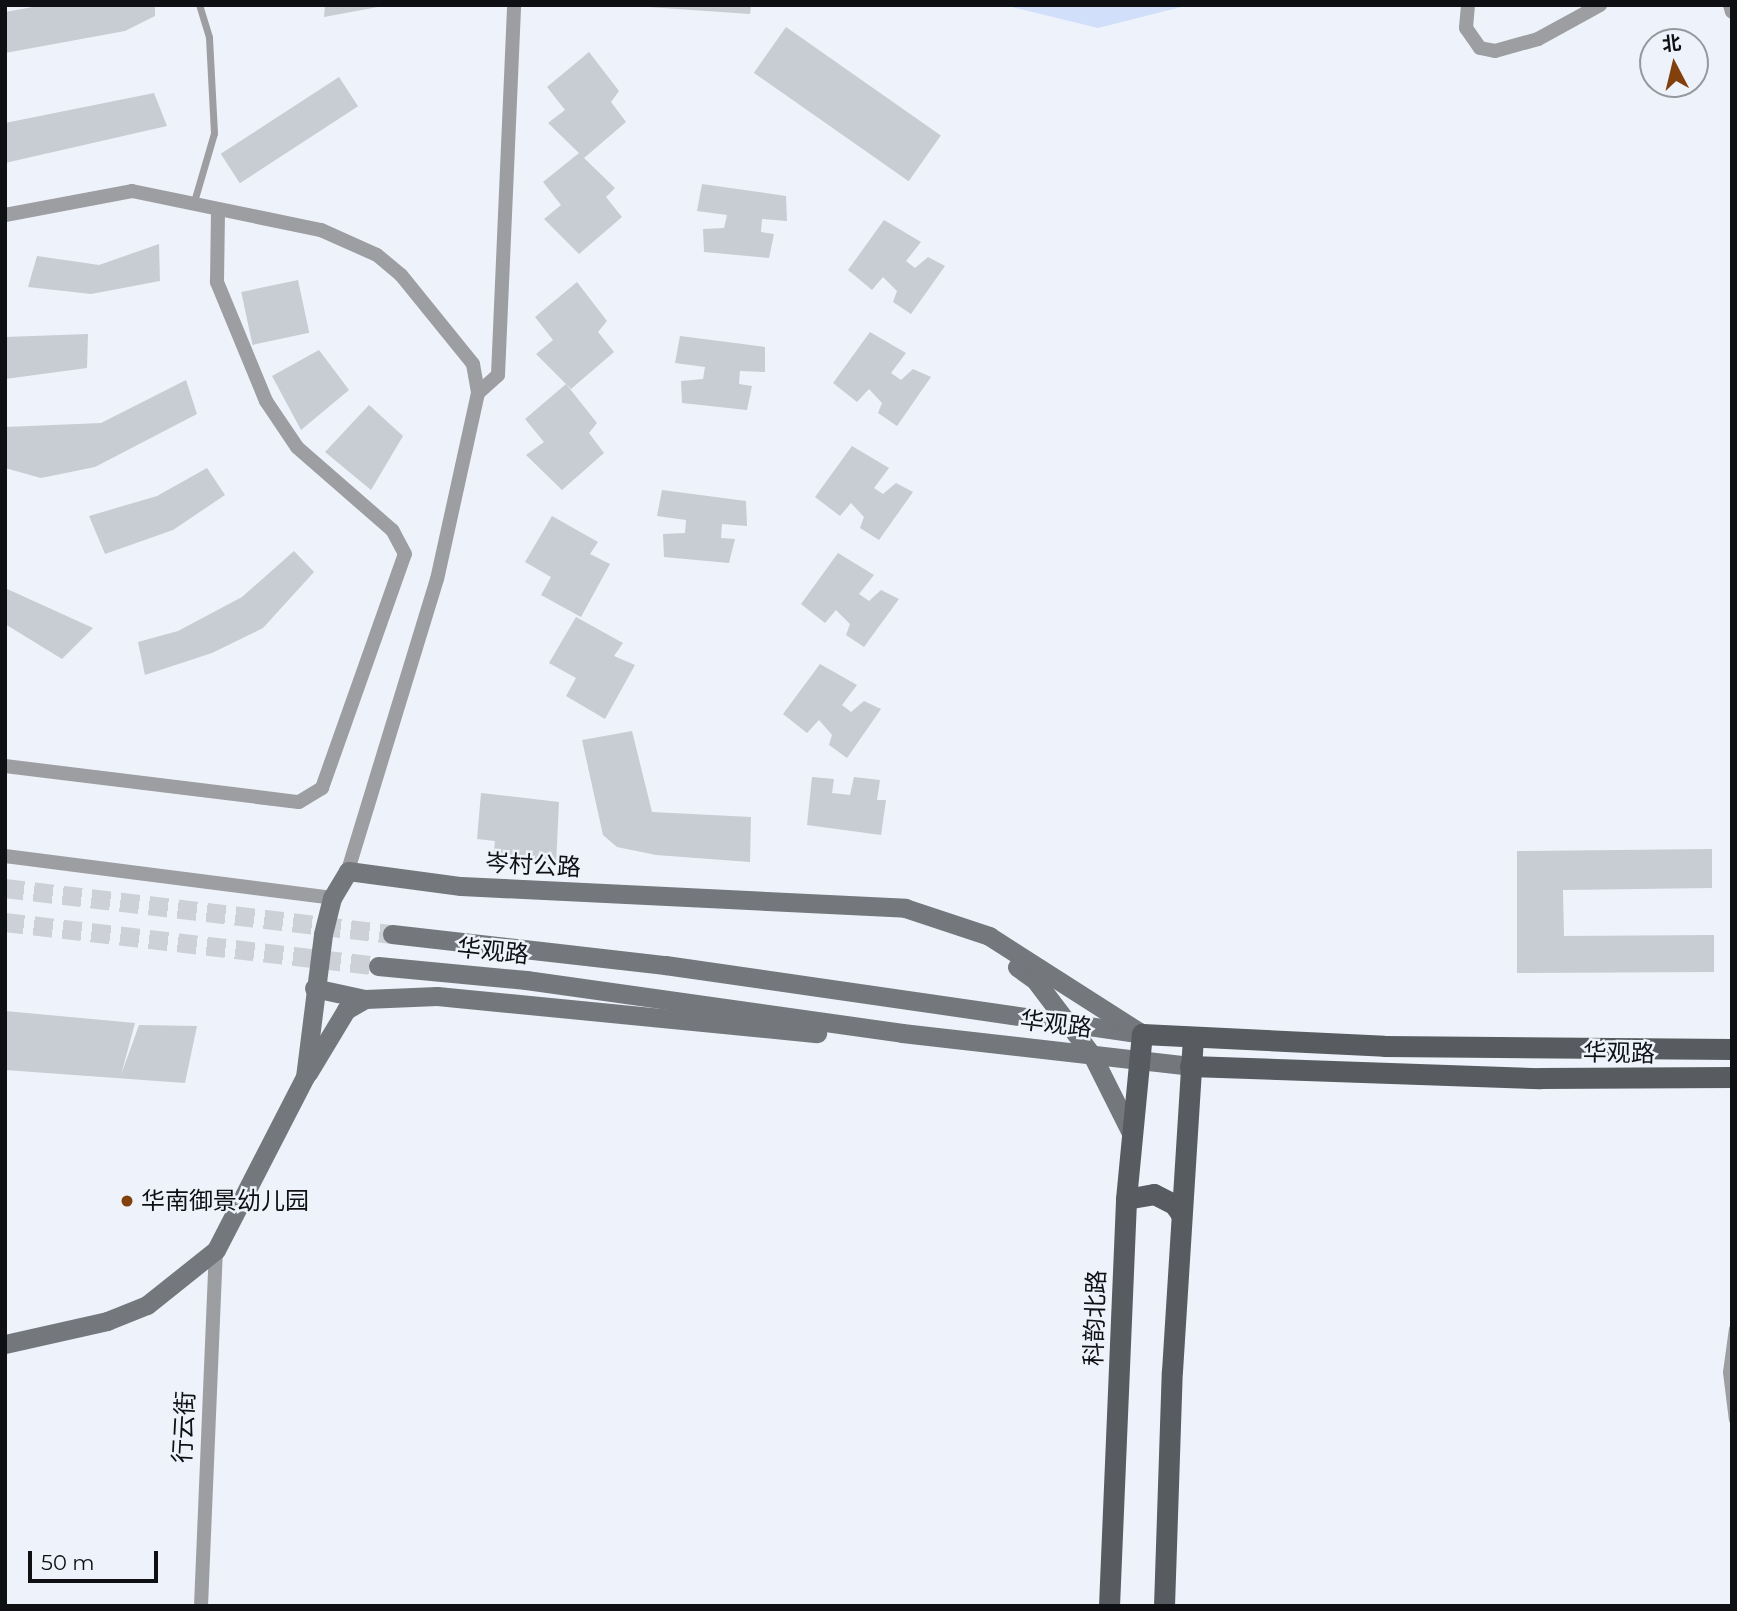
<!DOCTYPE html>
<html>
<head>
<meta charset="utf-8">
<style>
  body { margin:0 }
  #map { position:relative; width:1737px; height:1611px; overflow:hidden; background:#eef2fa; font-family:Montserrat,"Noto Sans SC",sans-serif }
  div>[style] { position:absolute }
  .green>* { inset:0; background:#d1dffa }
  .building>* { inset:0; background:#c8ccd3; transform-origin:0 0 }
  .secondary-tunnel>* { height:19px; margin-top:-9.5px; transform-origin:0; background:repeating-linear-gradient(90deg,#cdd0d7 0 19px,transparent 0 29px) }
  .lane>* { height:7px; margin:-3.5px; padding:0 3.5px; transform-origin:3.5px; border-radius:3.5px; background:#9d9ea2 }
  .street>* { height:14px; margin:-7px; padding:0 7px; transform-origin:7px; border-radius:7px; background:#9d9ea2 }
  .secondary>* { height:19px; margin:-9.5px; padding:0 9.5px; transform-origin:9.5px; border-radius:9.5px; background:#74777b }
  .primary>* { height:21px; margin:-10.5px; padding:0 10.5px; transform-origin:10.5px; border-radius:10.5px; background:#585b60 }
  .dots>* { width:19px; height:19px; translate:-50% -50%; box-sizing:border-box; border:4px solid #eef2fa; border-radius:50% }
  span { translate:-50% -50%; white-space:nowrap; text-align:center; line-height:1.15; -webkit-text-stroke:5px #eef2fa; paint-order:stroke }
  .street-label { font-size:24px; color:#0f1013 }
  .poi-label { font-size:24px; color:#0f1013 }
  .left { translate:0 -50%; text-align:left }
  .frame { position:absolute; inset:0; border:7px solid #0f1013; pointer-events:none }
  .north { position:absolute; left:1639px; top:28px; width:70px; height:70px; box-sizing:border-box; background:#eef2fa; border:2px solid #95989e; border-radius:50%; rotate:353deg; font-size:19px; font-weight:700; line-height:28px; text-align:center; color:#0f1013 }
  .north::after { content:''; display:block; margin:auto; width:24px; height:32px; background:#82410c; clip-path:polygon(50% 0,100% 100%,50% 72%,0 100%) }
  .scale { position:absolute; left:28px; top:1551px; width:130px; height:32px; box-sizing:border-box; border:4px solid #0f1013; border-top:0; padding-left:9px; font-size:21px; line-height:24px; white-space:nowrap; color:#0f1013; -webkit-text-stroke:5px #eef2fa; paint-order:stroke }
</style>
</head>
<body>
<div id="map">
  <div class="green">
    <i style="clip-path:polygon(1004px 5px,1189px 5px,1098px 28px)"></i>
  </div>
  <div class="building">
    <i style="clip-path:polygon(44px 5px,155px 5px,155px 16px,125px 31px,5px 53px,5px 12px)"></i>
    <i style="clip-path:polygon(325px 5px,377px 5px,378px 7px,324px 17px)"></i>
    <i style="clip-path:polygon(619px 5px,751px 5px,750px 14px)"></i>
    <i style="left:786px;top:27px;width:189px;height:56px;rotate:35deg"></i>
    <i style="clip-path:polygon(589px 52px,619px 91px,611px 102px,626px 122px,584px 158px,615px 188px,606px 197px,622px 217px,579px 254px,544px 219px,561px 205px,543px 182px,579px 153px,548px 123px,565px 110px,547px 87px)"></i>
    <i style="left:339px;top:77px;width:35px;height:141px;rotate:57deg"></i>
    <i style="clip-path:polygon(154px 93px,167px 126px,5px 163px,5px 123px)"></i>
    <i style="clip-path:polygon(702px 184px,786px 196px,787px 221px,762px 219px,761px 232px,774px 234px,769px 258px,704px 252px,703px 229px,724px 228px,727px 215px,697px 211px)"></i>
    <i style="clip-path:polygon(884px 220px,921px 242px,906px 261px,915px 268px,928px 257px,945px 266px,911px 314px,893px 302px,897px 291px,883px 277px,872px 290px,848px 270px)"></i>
    <i style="clip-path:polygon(159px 244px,160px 281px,91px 294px,28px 287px,37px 256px,99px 265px)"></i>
    <i style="left:298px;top:280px;width:54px;height:58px;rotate:78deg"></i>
    <i style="clip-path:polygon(577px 282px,607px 321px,598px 332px,614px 352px,571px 389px,536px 354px,553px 340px,535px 317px)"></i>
    <i style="clip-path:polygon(870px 332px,906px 353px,891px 373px,901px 380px,913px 369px,931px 377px,897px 426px,878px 413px,882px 403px,869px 389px,857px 402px,833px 383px)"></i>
    <i style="clip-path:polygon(88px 334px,87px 368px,5px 379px,5px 337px)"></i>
    <i style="clip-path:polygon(680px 336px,765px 347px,765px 372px,740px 371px,739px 384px,752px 386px,747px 410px,682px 403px,681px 381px,703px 379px,705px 367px,675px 363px)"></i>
    <i style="clip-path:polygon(319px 350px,349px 390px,301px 430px,272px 376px)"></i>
    <i style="clip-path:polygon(186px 380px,197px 414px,95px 467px,41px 478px,5px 468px,5px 427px,101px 423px)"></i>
    <i style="clip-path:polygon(566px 384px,597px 423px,589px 433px,604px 453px,562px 490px,526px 455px,544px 442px,525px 419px)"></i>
    <i style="clip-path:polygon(369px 405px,403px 436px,371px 490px,325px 452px)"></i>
    <i style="clip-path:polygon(852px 446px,889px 468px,874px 488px,883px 494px,896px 483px,913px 492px,879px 540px,860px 528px,864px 517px,851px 503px,840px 516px,815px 497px)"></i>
    <i style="clip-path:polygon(207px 468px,225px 495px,173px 530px,105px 554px,89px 516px,157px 496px)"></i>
    <i style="clip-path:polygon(662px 490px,746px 501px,747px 526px,722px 524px,721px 538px,735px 539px,729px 563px,664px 557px,663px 534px,685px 533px,686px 520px,657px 516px)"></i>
    <i style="clip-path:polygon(552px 516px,598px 542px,590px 554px,610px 564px,581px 617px,541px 595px,551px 577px,525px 562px)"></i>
    <i style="clip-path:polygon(294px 551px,314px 572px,263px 628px,212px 653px,145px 675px,138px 642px,178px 631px,242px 597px)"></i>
    <i style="clip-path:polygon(838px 553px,874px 575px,859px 594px,869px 601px,881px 590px,899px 599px,864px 647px,846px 635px,850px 624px,836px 610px,825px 623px,801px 604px)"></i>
    <i style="clip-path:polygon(5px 588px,93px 628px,62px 659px,5px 624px)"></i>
    <i style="clip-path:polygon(576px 617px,623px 643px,614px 656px,635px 665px,605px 719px,566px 696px,576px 678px,549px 663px)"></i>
    <i style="clip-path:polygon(820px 664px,857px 685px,842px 705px,851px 712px,864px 701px,881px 709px,847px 758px,829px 745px,832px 735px,819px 720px,807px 733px,783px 714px)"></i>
    <i style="clip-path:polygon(632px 731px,652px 812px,751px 817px,750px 862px,656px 855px,617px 847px,603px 835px,582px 740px)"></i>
    <i style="clip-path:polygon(812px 777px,834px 779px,832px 793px,850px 795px,854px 777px,880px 780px,877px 800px,886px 800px,881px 835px,807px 825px)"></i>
    <i style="clip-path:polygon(481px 793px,559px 802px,556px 865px,493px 859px,495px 841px,477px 839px)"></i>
    <i style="clip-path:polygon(1712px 849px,1712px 888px,1563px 890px,1564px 936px,1714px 935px,1714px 972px,1517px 973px,1517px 851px)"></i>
    <i style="clip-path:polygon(5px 1011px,135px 1023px,121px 1075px,139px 1025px,197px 1026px,185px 1083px,5px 1070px)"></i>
  </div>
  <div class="secondary-tunnel">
    <i style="left:5px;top:888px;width:390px;rotate:6.8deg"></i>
    <i style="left:5px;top:922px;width:376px;rotate:6.7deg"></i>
  </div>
  <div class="lane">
    <i style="left:193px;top:205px;width:75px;rotate:-73.7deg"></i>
    <i style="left:214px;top:133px;width:96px;rotate:-93deg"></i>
    <i style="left:209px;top:37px;width:34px;rotate:-107deg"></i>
    <i style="left:1732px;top:1328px;width:44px;rotate:97.8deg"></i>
    <i style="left:1726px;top:1372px;width:48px;rotate:82.9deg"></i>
  </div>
  <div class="street">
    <i style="left:1468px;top:5px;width:23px;rotate:95deg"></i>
    <i style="left:1466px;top:28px;width:24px;rotate:55deg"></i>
    <i style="left:1480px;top:48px;width:15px;rotate:11deg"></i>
    <i style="left:1495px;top:51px;width:45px;rotate:-15.6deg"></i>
    <i style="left:1538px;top:39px;width:71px;rotate:-28.7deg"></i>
    <i style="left:1730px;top:5px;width:7px;rotate:74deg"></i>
    <i style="left:5px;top:215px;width:129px;rotate:-10.7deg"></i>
    <i style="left:132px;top:191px;width:193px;rotate:11.7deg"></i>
    <i style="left:321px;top:230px;width:61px;rotate:24.1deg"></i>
    <i style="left:377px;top:255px;width:31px;rotate:40deg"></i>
    <i style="left:401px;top:275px;width:114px;rotate:51deg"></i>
    <i style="left:473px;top:364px;width:29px;rotate:80deg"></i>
    <i style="left:478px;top:393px;width:190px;rotate:102.4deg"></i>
    <i style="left:437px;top:579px;width:305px;rotate:107deg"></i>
    <i style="left:478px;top:393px;width:27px;rotate:-42deg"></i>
    <i style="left:498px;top:375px;width:370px;rotate:-87.5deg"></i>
    <i style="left:5px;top:766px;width:296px;rotate:7deg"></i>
    <i style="left:299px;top:802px;width:27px;rotate:-31deg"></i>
    <i style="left:322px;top:788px;width:248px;rotate:-70.5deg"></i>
    <i style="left:405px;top:554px;width:27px;rotate:-118deg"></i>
    <i style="left:392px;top:530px;width:126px;rotate:-138.9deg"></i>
    <i style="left:297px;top:447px;width:55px;rotate:-124deg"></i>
    <i style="left:266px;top:401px;width:129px;rotate:-112.4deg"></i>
    <i style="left:217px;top:282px;width:72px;rotate:-89.2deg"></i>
    <i style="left:5px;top:856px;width:330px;rotate:7.3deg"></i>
    <i style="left:201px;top:1606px;width:356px;rotate:-87.6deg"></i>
  </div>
  <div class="secondary">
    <i style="left:392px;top:934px;width:275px;rotate:6.5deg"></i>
    <i style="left:665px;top:965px;width:477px;rotate:8.2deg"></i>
    <i style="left:378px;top:966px;width:149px;rotate:5.4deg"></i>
    <i style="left:526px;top:980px;width:380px;rotate:8deg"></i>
    <i style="left:902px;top:1033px;width:290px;rotate:6.5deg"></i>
    <i style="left:1017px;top:967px;width:22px;rotate:36deg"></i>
    <i style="left:1035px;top:980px;width:94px;rotate:52.8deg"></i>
    <i style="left:1092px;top:1055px;width:85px;rotate:63.4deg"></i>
    <i style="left:314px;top:988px;width:52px;rotate:12.2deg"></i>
    <i style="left:365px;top:999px;width:72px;rotate:-2.4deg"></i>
    <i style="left:437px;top:996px;width:382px;rotate:5.6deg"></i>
    <i style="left:308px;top:1073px;width:74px;rotate:-58.9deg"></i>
    <i style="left:346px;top:1010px;width:22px;rotate:-30deg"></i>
    <i style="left:5px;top:1344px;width:105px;rotate:-12.7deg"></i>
    <i style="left:107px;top:1321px;width:43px;rotate:-21.8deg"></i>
    <i style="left:147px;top:1305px;width:88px;rotate:-38.6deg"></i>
    <i style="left:216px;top:1250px;width:195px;rotate:-62.8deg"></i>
    <i style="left:305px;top:1077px;width:144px;rotate:-82.8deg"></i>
    <i style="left:323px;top:934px;width:37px;rotate:-76deg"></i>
    <i style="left:332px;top:898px;width:31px;rotate:-59deg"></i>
    <i style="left:348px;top:871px;width:114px;rotate:7.6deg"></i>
    <i style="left:461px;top:886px;width:445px;rotate:2.8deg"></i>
    <i style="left:905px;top:908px;width:89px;rotate:18.4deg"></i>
    <i style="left:989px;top:936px;width:182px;rotate:32.6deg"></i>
  </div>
  <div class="primary">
    <i style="left:1190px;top:1066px;width:350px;rotate:2deg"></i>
    <i style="left:1540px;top:1078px;width:192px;rotate:-0.3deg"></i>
    <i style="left:1126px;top:1199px;width:28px;rotate:-10deg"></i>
    <i style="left:1154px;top:1194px;width:22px;rotate:27deg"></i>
    <i style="left:1174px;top:1204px;width:12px;rotate:55deg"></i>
    <i style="left:1109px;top:1606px;width:407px;rotate:-87.6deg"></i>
    <i style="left:1126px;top:1199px;width:166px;rotate:-84.5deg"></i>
    <i style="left:1142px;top:1034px;width:242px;rotate:2.8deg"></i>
    <i style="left:1384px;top:1046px;width:348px;rotate:0.5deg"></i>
    <i style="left:1164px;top:1606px;width:235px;rotate:-88.1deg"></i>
    <i style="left:1172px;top:1371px;width:334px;rotate:-86.4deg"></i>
  </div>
  <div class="dots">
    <i style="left:127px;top:1201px;background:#82410c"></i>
  </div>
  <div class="street-label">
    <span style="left:533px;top:865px;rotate:3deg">岑村公路</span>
    <span style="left:493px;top:951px;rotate:6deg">华观路</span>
    <span style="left:1056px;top:1024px;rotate:7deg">华观路</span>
    <span style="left:1619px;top:1053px;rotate:1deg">华观路</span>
    <span style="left:1095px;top:1318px;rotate:-88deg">科韵北路</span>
    <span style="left:184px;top:1427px;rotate:-87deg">行云街</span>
  </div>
  <div class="poi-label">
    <span class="left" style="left:141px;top:1201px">华南御景幼儿园</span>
  </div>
  <div class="frame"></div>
  <div class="north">北</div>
  <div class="scale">50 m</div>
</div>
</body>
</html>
